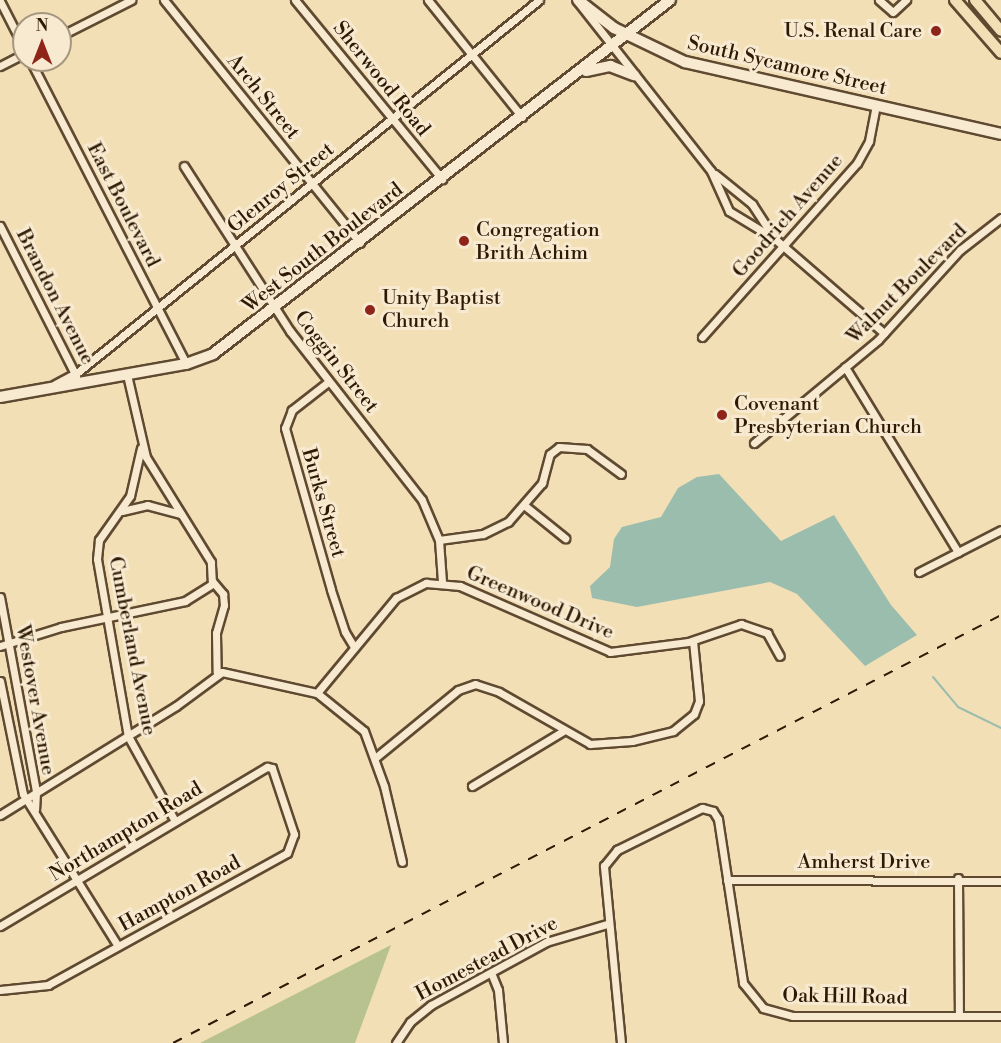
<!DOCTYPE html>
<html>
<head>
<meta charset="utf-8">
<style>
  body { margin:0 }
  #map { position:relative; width:1001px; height:1043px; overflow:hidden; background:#f2dfb6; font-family:"Libre Bodoni",serif }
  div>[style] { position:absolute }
  .green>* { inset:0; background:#b8c290 }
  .water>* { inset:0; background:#9bbdae }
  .stream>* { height:2px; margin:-1px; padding:0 1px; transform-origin:1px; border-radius:1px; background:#9bbdae }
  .roads { filter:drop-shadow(2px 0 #5f4a31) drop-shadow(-2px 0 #5f4a31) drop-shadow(0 2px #5f4a31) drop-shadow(0 -2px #5f4a31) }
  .street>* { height:7px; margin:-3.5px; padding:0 3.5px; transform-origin:3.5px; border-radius:3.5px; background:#f7ead0 }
  .secondary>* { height:10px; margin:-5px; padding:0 5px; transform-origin:5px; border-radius:5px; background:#f7ead0 }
  .primary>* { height:10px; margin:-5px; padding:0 5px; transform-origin:5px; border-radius:5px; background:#f2dfb6 }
  .rail>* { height:2px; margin-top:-1px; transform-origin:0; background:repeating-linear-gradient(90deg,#2e1905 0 10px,transparent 0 20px) }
  .dots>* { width:16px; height:16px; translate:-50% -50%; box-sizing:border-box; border:3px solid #f7ead0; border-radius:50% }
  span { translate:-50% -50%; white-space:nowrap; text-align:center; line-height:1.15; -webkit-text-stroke:6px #f7ead0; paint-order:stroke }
  .poi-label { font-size:20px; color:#2e1905 }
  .right { translate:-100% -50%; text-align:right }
  .left { translate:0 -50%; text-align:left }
  .street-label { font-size:20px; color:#2e1905 }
  .north { position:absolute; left:12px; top:12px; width:60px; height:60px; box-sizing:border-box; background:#f7ead0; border:2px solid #a7967f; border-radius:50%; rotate:0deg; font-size:16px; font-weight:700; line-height:24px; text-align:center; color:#2e1905 }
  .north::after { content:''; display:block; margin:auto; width:21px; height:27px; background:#8f2418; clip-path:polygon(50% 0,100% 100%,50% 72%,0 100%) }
</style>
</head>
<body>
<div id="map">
  <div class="green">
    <i style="clip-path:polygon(391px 945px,355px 1043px,200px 1043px)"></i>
  </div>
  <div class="water">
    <i style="clip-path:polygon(719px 474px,781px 541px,834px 515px,891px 605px,917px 635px,865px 666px,797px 594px,770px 582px,637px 607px,592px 598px,590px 586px,610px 567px,614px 539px,622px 527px,661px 517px,678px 488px,697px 477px)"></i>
  </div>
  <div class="stream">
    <i style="left:933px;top:677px;width:39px;rotate:50deg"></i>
    <i style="left:958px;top:707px;width:48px;rotate:26deg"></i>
  </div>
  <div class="roads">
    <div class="street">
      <i style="left:164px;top:0;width:312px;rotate:51.1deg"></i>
      <i style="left:295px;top:0;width:232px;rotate:50.6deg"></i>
      <i style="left:428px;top:0;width:150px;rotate:51.2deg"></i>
      <i style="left:879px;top:0;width:18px;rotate:41deg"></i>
      <i style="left:893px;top:12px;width:18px;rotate:-43deg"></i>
      <i style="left:0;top:1px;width:53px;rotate:62.9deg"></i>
      <i style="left:578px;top:2px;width:215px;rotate:51.8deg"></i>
      <i style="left:711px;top:171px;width:44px;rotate:65.8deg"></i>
      <i style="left:729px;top:211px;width:54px;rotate:31.3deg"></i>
      <i style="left:775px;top:239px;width:144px;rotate:40.8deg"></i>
      <i style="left:60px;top:36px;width:80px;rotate:-26.9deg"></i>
      <i style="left:30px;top:60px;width:342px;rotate:62.8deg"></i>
      <i style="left:0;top:66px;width:27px;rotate:-27deg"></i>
      <i style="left:184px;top:166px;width:196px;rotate:57.3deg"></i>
      <i style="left:290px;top:331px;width:214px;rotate:52deg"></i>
      <i style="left:422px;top:500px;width:43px;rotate:67deg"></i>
      <i style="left:439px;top:540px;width:42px;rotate:85.9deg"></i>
      <i style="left:715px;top:174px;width:48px;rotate:39deg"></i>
      <i style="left:752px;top:204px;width:35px;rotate:57deg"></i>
      <i style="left:0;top:226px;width:168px;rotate:63.1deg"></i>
      <i style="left:702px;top:337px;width:233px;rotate:-48.3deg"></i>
      <i style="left:857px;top:163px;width:25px;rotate:-61deg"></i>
      <i style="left:869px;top:141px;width:36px;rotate:-79deg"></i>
      <i style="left:845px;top:367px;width:217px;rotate:58.6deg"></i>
      <i style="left:328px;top:382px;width:46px;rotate:142.1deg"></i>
      <i style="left:292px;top:410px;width:19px;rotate:111deg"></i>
      <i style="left:285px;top:428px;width:168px;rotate:74.1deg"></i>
      <i style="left:331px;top:590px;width:44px;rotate:71.6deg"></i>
      <i style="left:345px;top:632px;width:17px;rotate:59deg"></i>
      <i style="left:55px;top:384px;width:26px;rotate:-28deg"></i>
      <i style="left:78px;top:372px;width:592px;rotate:-38.9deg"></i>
      <i style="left:754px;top:443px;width:161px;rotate:-39.7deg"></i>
      <i style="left:878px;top:340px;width:122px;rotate:-47.7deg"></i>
      <i style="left:960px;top:250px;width:52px;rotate:-38deg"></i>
      <i style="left:141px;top:448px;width:49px;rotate:102.9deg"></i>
      <i style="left:130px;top:496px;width:54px;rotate:125.2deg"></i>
      <i style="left:99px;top:540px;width:19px;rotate:96deg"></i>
      <i style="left:97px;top:559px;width:180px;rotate:80.1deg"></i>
      <i style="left:128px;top:736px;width:97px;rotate:61.1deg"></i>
      <i style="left:524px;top:505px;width:53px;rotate:38.8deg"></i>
      <i style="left:122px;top:511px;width:26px;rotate:-13deg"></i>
      <i style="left:147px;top:505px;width:35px;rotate:15deg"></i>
      <i style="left:439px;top:540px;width:44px;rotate:-7.8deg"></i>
      <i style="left:483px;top:534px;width:28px;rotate:-26deg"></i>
      <i style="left:508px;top:522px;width:52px;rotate:-48.9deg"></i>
      <i style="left:542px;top:483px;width:30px;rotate:-75deg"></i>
      <i style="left:550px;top:454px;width:11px;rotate:-38deg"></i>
      <i style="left:559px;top:447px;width:28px;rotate:4deg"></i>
      <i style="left:587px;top:449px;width:42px;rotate:36.3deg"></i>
      <i style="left:919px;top:572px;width:92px;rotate:-27.1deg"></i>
      <i style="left:213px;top:582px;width:16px;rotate:50deg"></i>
      <i style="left:223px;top:594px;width:11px;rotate:85deg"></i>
      <i style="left:224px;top:605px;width:29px;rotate:106deg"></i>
      <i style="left:216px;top:633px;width:39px;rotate:89deg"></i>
      <i style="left:0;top:597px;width:198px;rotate:79.5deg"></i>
      <i style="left:36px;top:792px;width:17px;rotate:93deg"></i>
      <i style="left:0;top:646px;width:64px;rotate:-17.3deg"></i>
      <i style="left:61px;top:627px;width:127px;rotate:-11.8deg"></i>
      <i style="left:185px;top:601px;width:32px;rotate:-32deg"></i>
      <i style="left:212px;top:584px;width:22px;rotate:-93deg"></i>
      <i style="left:211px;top:562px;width:123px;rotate:-121.8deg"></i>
      <i style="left:146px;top:457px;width:84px;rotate:-103deg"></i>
      <i style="left:0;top:681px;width:115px;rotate:78.5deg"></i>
      <i style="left:23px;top:794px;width:179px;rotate:58deg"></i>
      <i style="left:317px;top:693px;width:124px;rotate:-50.3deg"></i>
      <i style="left:396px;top:598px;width:34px;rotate:-27deg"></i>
      <i style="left:426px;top:583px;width:34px;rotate:5deg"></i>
      <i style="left:460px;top:586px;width:164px;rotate:23.7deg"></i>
      <i style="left:610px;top:652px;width:79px;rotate:-7.3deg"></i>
      <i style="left:688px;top:642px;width:56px;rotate:-18.8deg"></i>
      <i style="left:741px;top:624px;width:28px;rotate:19deg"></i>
      <i style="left:767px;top:633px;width:26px;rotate:61deg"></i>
      <i style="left:375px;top:758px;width:107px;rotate:-39.3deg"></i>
      <i style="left:458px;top:690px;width:18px;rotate:-19deg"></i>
      <i style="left:475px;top:684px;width:25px;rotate:18deg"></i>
      <i style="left:499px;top:692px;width:105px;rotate:29.7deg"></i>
      <i style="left:590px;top:744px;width:42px;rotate:-4.1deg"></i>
      <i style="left:632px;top:741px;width:42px;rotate:-13.7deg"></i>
      <i style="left:673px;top:731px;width:27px;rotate:-39deg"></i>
      <i style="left:694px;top:714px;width:14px;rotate:-69deg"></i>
      <i style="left:699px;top:701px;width:60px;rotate:-95.7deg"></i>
      <i style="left:472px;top:786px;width:106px;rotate:-31.1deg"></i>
      <i style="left:0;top:815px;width:207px;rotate:-31.8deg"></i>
      <i style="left:176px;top:706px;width:57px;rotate:-36.5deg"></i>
      <i style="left:222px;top:672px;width:97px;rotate:12.5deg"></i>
      <i style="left:317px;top:693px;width:60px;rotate:39deg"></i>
      <i style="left:364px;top:731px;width:59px;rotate:70deg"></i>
      <i style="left:384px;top:786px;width:78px;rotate:76.7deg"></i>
      <i style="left:958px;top:878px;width:138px;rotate:89.6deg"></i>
      <i style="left:727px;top:880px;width:274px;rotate:0.2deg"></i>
      <i style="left:0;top:926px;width:311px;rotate:-30.8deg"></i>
      <i style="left:267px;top:767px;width:5px;rotate:11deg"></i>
      <i style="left:272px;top:768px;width:70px;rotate:71.6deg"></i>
      <i style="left:294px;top:834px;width:20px;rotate:110deg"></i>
      <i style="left:287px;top:853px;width:273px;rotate:151.1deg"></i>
      <i style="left:48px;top:985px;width:48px;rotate:174.1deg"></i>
      <i style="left:492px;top:975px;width:16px;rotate:68deg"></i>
      <i style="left:498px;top:990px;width:53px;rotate:84.6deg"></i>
      <i style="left:396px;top:1043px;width:25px;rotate:-56deg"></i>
      <i style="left:410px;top:1022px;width:27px;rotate:-39deg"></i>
      <i style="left:431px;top:1005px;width:131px;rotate:-28.7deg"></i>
      <i style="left:546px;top:942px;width:64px;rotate:-16.4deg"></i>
      <i style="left:621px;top:1043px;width:178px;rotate:-95.5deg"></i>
      <i style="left:604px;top:866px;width:21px;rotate:-51deg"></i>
      <i style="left:617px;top:850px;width:95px;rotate:-26.3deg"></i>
      <i style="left:702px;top:808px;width:11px;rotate:15deg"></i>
      <i style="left:713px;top:811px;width:9px;rotate:58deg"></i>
      <i style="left:718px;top:819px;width:166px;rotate:81.3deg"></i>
      <i style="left:743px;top:983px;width:32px;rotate:51deg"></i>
      <i style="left:763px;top:1008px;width:31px;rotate:15deg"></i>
      <i style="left:793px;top:1016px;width:208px"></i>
    </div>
    <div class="secondary">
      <i style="left:578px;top:0;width:46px;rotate:37.9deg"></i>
      <i style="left:614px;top:28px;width:79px;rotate:25.6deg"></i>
      <i style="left:685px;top:62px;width:324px;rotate:12.8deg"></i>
      <i style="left:586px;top:71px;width:25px;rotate:-12deg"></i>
      <i style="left:610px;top:66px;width:26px;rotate:21deg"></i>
      <i style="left:0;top:397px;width:189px;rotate:-10.1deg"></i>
      <i style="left:186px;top:364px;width:29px;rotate:-20deg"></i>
      <i style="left:213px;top:354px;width:578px;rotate:-37.76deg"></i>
    </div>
    <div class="primary">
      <i style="left:955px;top:0;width:70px;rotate:49deg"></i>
      <i style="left:975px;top:0;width:40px;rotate:50deg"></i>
    </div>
  </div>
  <div class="rail">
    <i style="left:173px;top:1043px;width:932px;rotate:-27.33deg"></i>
  </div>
  <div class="dots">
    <i style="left:936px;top:31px;background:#8f2418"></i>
    <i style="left:464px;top:241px;background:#8f2418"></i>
    <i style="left:370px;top:310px;background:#8f2418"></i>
    <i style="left:722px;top:415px;background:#8f2418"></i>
  </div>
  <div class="poi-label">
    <span class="right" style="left:922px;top:31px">U.S. Renal Care</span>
    <span class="left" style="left:476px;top:242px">Congregation<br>Brith Achim</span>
    <span class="left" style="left:382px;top:310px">Unity Baptist<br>Church</span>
    <span class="left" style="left:734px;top:416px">Covenant<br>Presbyterian Church</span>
  </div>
  <div class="street-label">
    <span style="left:787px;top:66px;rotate:13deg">South Sycamore Street</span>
    <span style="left:381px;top:79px;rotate:51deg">Sherwood Road</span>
    <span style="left:263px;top:97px;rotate:51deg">Arch Street</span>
    <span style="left:281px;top:188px;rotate:-39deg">Glenroy Street</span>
    <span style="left:123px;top:205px;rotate:63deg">East Boulevard</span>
    <span style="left:788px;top:216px;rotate:-49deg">Goodrich Avenue</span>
    <span style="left:323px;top:248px;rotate:-38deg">West South Boulevard</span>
    <span style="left:907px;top:284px;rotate:-45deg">Walnut Boulevard</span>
    <span style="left:55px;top:297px;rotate:63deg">Brandon Avenue</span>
    <span style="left:336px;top:362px;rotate:52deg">Coggin Street</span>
    <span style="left:323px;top:503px;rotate:74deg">Burks Street</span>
    <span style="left:540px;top:603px;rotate:23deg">Greenwood Drive</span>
    <span style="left:132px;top:646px;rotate:79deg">Cumberland Avenue</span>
    <span style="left:35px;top:700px;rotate:80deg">Westover Avenue</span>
    <span style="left:126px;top:832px;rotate:-31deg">Northampton Road</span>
    <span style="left:864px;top:862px">Amherst Drive</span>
    <span style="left:180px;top:894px;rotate:-29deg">Hampton Road</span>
    <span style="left:487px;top:959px;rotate:-28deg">Homestead Drive</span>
    <span style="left:845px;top:997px;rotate:1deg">Oak Hill Road</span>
  </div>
  <div class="north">N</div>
</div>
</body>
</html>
